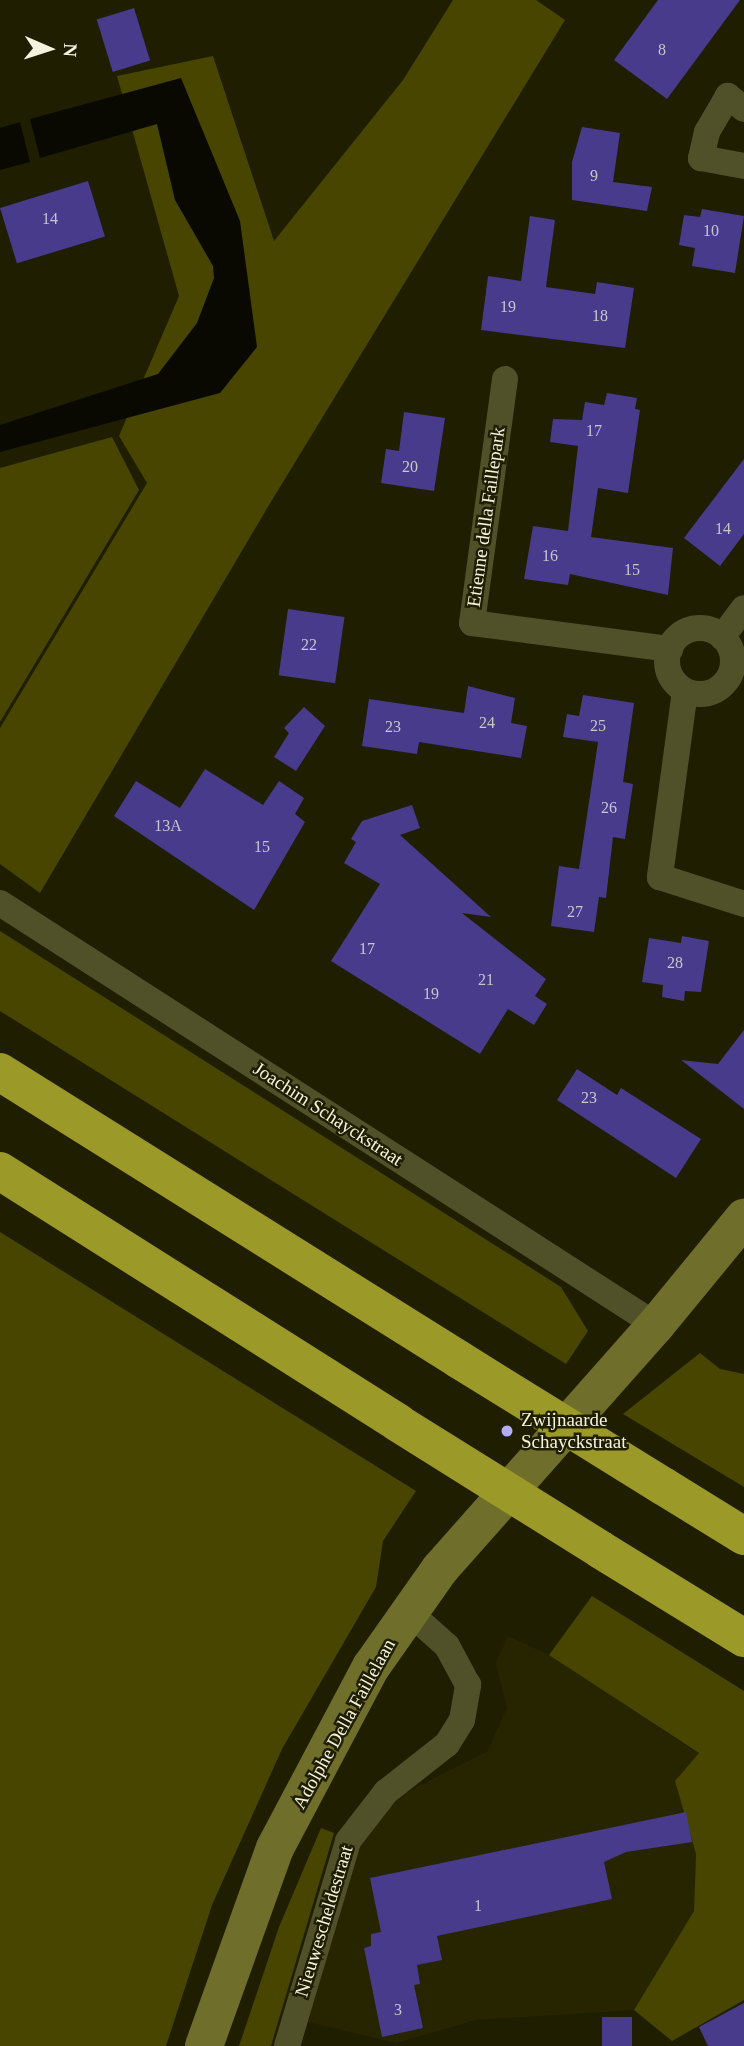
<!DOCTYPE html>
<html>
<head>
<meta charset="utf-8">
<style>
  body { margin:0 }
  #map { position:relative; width:744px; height:2046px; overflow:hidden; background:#1f1e00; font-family:Georgia,serif }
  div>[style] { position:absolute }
  .built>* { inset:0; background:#272500 }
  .green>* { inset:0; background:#474500 }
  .water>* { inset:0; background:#090901 }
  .building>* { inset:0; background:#483b8c; transform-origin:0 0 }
  .minor>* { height:26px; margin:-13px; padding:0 13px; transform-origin:13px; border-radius:13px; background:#515129 }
  .minor>.ring { margin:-13px; padding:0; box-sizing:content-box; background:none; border:26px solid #515129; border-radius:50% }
  .secondary>* { height:38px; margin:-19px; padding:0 19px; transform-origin:19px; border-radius:19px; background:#6f6e2b }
  .motorway>* { height:38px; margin:-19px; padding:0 19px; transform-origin:19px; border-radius:19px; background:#9b9927 }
  .motorway-bridge>* { height:38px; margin:-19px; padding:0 19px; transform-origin:19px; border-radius:19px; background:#9b9927 }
  .dots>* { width:19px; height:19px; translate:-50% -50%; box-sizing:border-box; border:4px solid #1f1e00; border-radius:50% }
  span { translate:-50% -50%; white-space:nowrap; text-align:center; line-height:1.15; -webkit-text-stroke:5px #1f1e00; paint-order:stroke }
  .number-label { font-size:16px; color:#c8c5cb }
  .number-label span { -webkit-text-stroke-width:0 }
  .street-label { font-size:19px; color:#f3f3e0 }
  .poi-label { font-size:19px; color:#f3f3e0 }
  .left { translate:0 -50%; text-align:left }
  .north { position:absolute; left:14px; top:14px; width:70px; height:70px; -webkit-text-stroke:5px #1f1e00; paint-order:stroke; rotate:93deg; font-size:19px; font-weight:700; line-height:28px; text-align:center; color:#f3f3e0 }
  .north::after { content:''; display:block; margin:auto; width:24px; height:32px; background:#f3f3e0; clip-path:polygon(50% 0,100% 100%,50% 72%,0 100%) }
</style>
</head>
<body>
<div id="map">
  <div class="built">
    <i style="clip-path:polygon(508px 1636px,549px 1655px,699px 1754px,675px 1781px,696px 1854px,694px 1911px,634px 2010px,476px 2020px,396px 2043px,308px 2022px,356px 1856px,376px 1819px,409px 1791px,487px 1752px,507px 1708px,496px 1663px)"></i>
  </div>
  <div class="green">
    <i style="clip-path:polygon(453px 0,536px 0,565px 20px,269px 505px,40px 893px,0 864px,0 728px,147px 483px,119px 436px,179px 296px,117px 76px,213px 56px,274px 241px,403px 80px)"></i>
    <i style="clip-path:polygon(112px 437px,139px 490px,0 722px,0 468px)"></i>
    <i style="clip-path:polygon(0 931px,561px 1287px,588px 1331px,566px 1364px,0 1011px)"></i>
    <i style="clip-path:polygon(0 1232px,416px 1491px,383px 1541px,376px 1587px,282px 1749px,212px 1905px,166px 2046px,0 2046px)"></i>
    <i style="clip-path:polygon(700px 1353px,720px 1369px,744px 1374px,744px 1487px,623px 1414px)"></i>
    <i style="clip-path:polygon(592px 1596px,744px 1691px,744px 2000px,672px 2041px,634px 2010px,694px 1911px,696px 1854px,675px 1781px,699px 1753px,549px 1655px)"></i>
    <i style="clip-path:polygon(321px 1828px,334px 1833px,271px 2046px,239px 2046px,279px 1927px)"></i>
  </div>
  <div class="water">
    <i style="clip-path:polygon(181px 78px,240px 221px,257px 347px,220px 393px,0 452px,0 425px,158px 374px,197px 323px,214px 278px,213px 266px,175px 200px,157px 124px,40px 158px,30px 119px)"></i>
    <i style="clip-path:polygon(20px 122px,30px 162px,0 170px,0 128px)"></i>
  </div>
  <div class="building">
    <i style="clip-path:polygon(658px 0,740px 0,667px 99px,614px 60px)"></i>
    <i style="left:134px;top:8px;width:55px;height:39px;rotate:73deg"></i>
    <i style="clip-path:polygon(582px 127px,620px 133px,613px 182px,652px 187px,647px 211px,572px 200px,572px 162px)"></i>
    <i style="left:88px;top:181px;width:58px;height:92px;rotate:73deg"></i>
    <i style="clip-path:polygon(702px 209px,744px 216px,735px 273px,692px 266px,695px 248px,679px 245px,684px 215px,700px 217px)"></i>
    <i style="clip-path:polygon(530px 216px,555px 220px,546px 287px,595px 294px,597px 282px,634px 288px,625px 348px,481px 330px,488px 276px,521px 281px)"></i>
    <i style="clip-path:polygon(607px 393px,637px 398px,635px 409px,640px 410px,628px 493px,598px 488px,591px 537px,673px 548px,668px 595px,570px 574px,568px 585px,524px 579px,533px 526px,568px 531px,578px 446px,550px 442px,553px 419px,582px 420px,585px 402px,604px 405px)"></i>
    <i style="clip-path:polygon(404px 412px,445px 418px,434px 491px,381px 483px,386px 449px,399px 451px)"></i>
    <i style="clip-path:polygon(744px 459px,744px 534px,720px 566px,684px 538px)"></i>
    <i style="left:288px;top:609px;width:57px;height:67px;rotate:8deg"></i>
    <i style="clip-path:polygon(468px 686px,515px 698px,511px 723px,527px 726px,521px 758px,419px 742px,417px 754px,362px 746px,369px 699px,464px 713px)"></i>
    <i style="clip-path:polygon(583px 695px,634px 703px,623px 782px,633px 784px,625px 839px,613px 837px,606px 898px,599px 897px,594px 932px,551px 926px,559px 866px,579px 869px,598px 742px,563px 737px,567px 714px,579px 716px)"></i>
    <i style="clip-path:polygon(304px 707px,325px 726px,296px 771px,274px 757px,289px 733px,284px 728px)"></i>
    <i style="clip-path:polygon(205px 769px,263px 805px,279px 781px,304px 798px,295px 814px,305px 822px,254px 910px,114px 816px,136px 781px,180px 808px)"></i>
    <i style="clip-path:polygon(412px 805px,420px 828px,400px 835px,491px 917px,462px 913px,546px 979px,535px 996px,547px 1004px,534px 1025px,508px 1009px,480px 1054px,331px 961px,380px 884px,344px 863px,356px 842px,351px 839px,362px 821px)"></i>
    <i style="clip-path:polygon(682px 936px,709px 941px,701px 992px,685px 991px,684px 1001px,662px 997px,663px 985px,642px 982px,649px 938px,681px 943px)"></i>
    <i style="clip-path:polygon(744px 1030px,744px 1109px,681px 1060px,718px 1064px)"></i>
    <i style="clip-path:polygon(577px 1069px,617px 1095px,621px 1088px,701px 1139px,676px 1178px,557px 1100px)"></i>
    <i style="clip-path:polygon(686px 1812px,692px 1842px,626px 1852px,604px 1862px,612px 1899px,437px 1936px,442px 1960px,417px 1965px,420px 1984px,414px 1985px,423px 2028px,382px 2037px,364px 1948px,371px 1946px,371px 1934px,381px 1932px,370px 1878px)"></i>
    <i style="clip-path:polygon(744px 2003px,744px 2046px,708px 2046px,699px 2027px)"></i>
    <i style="left:602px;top:2017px;width:30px;height:29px"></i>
  </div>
  <div class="minor">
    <i style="left:744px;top:109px;width:21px;rotate:-141deg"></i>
    <i style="left:728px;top:96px;width:42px;rotate:120.3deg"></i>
    <i style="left:707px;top:132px;width:27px;rotate:103deg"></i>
    <i style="left:701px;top:158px;width:44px;rotate:10.5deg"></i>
    <i style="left:505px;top:379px;width:246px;rotate:97.7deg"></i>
    <i style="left:472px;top:623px;width:200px;rotate:7.5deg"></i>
    <i class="ring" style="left:667px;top:628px;width:40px;height:40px"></i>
    <i style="left:722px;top:637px;width:36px;rotate:-53deg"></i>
    <i style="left:685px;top:691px;width:188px;rotate:97.7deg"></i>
    <i style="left:660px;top:877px;width:88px;rotate:17.8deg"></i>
    <i style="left:0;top:903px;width:780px;rotate:32.75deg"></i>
    <i style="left:287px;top:2046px;width:214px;rotate:-73.4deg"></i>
    <i style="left:348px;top:1841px;width:62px;rotate:-52.2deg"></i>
    <i style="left:386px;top:1792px;width:78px;rotate:-38.2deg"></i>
    <i style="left:447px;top:1744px;width:28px;rotate:-58deg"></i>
    <i style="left:462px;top:1720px;width:36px;rotate:-80deg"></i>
    <i style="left:468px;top:1685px;width:44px;rotate:-118.3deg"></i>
    <i style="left:447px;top:1646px;width:51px;rotate:-138.2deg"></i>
  </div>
  <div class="secondary">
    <i style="left:204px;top:2046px;width:210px;rotate:-70.3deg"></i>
    <i style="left:275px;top:1848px;width:205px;rotate:-62.1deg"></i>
    <i style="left:371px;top:1667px;width:120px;rotate:-54.9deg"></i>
    <i style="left:440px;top:1569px;width:326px;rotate:-48.5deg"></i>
    <i style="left:656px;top:1325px;width:139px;rotate:-50.6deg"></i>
  </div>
  <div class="motorway">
    <i style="left:0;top:1072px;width:540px;rotate:32.07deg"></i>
    <i style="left:0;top:1171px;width:471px;rotate:32.3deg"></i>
    <i style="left:663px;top:1486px;width:95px;rotate:31.7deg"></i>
    <i style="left:601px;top:1550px;width:168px;rotate:31.6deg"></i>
  </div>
  <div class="motorway-bridge">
    <i style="left:458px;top:1359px;width:241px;rotate:31.8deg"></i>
    <i style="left:398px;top:1423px;width:239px;rotate:32deg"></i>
  </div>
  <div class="dots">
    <i style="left:507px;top:1431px;background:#b2adf9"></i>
  </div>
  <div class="number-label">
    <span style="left:662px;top:50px">8</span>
    <span style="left:594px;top:176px">9</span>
    <span style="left:50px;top:219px">14</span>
    <span style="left:711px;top:231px">10</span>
    <span style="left:508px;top:307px">19</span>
    <span style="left:600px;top:316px">18</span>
    <span style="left:594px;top:431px">17</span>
    <span style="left:410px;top:467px">20</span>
    <span style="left:723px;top:529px">14</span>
    <span style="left:550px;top:556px">16</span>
    <span style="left:632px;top:570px">15</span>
    <span style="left:309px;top:645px">22</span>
    <span style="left:487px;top:723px">24</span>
    <span style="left:598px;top:726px">25</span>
    <span style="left:393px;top:727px">23</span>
    <span style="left:609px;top:808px">26</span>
    <span style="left:168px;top:826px">13A</span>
    <span style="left:262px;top:847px">15</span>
    <span style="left:575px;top:912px">27</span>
    <span style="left:367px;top:949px">17</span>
    <span style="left:675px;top:963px">28</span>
    <span style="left:486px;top:980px">21</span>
    <span style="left:431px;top:994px">19</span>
    <span style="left:589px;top:1098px">23</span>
    <span style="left:478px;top:1906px">1</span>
    <span style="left:398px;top:2010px">3</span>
  </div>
  <div class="street-label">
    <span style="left:486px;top:517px;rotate:-82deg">Etienne della Faillepark</span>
    <span style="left:328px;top:1114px;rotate:33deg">Joachim Schayckstraat</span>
    <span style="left:344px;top:1724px;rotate:-61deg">Adolphe Della Faillelaan</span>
    <span style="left:324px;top:1921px;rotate:-73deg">Nieuwescheldestraat</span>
  </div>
  <div class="poi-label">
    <span class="left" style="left:521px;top:1431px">Zwijnaarde<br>Schayckstraat</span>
  </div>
  <div class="north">N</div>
</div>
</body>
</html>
